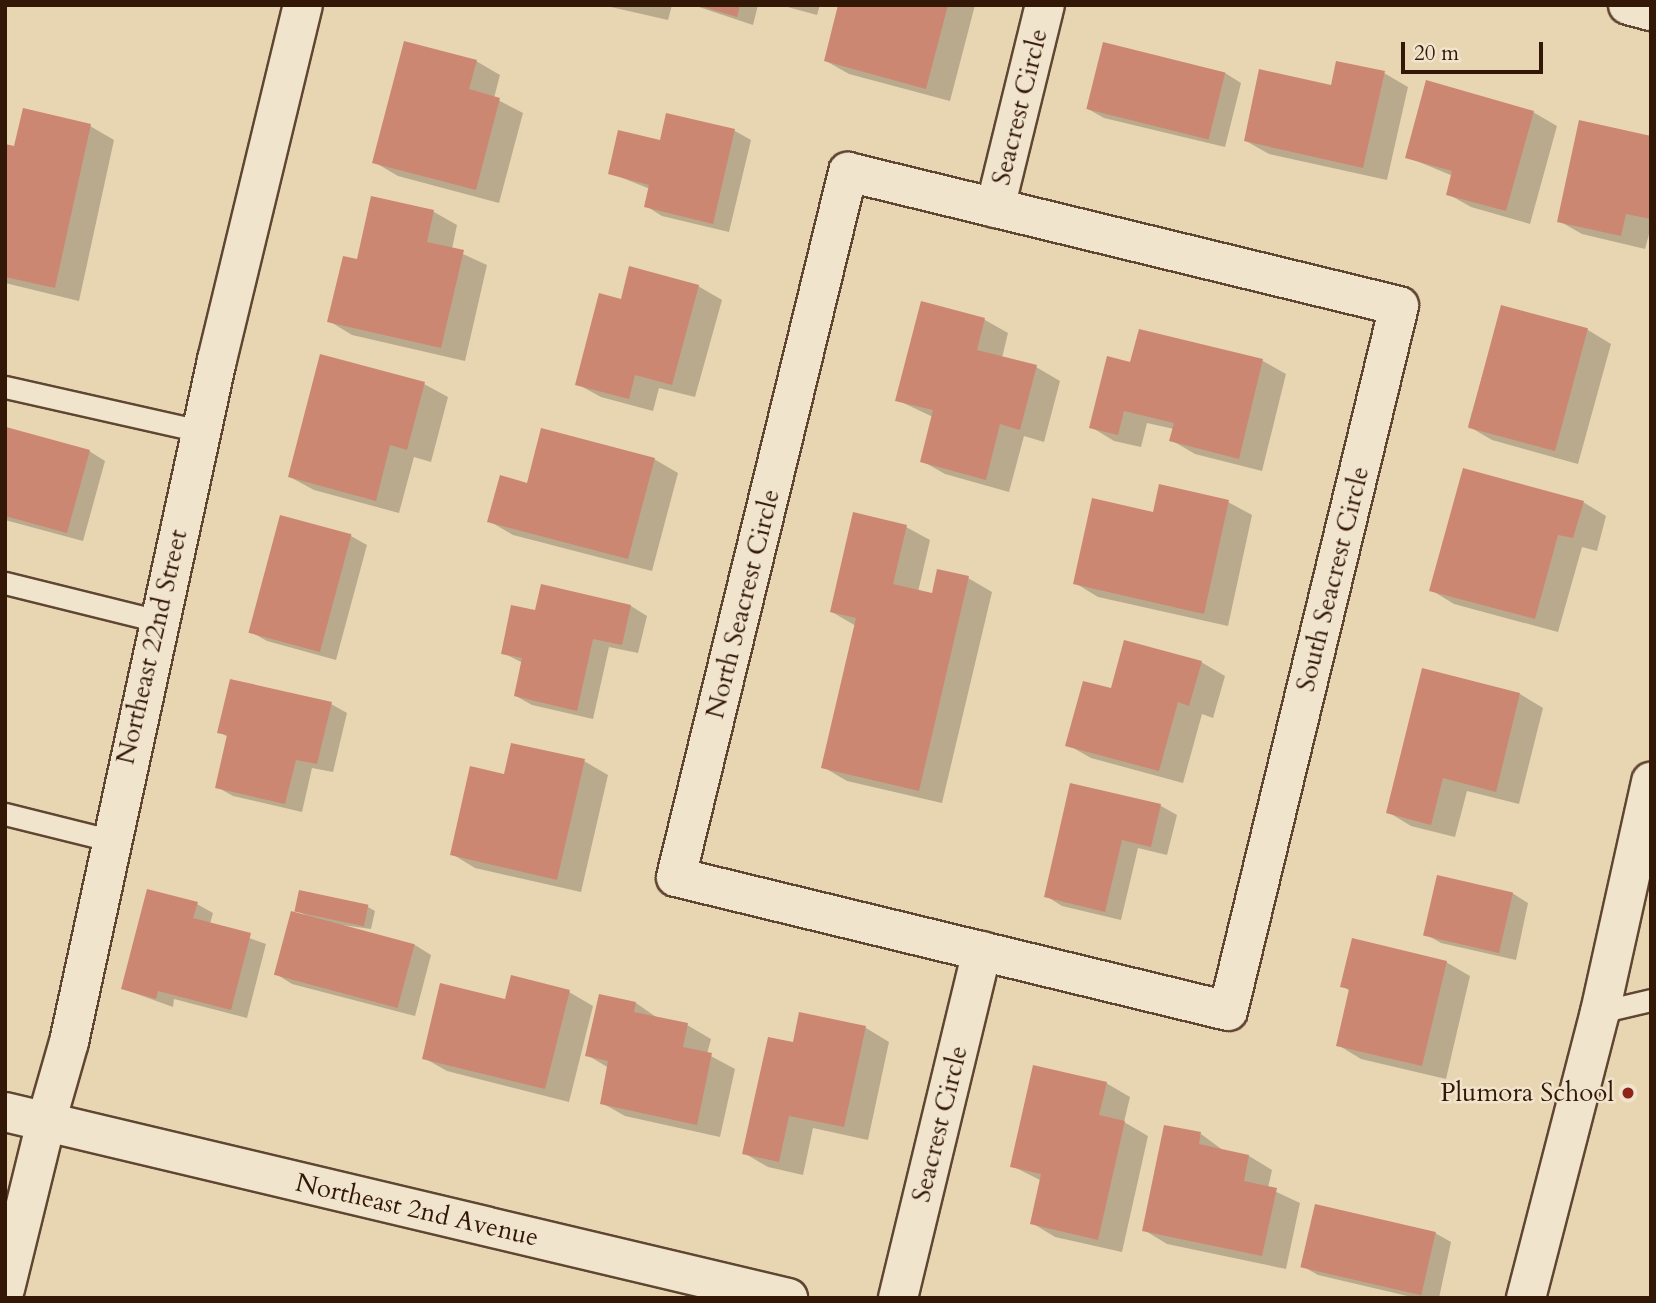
<!DOCTYPE html>
<html>
<head>
<meta charset="utf-8">
<style>
  body { margin:0 }
  #map { position:relative; width:1656px; height:1303px; overflow:hidden; background:#e8d5b2; font-family:Cardo,serif }
  div>[style] { position:absolute }
  .shadow>* { inset:0; background:#0003 }
  .building>* { inset:0; background:#cc8773; transform-origin:0 0 }
  .roads { filter:drop-shadow(2px 0 #604632) drop-shadow(-2px 0 #604632) drop-shadow(0 2px #604632) drop-shadow(0 -2px #604632) }
  .lane>* { height:21px; margin:-10.5px; padding:0 10.5px; transform-origin:10.5px; border-radius:10.5px; background:#f0e4cd }
  .street>* { height:38px; margin:-19px; padding:0 19px; transform-origin:19px; border-radius:19px; background:#f0e4cd }
  .secondary>* { height:38px; margin:-19px; padding:0 19px; transform-origin:19px; border-radius:19px; background:#f0e4cd }
  .dots>* { width:19px; height:19px; translate:-50% -50%; box-sizing:border-box; border:4px solid #f0e4cd; border-radius:50% }
  span { translate:-50% -50%; white-space:nowrap; text-align:center; line-height:1.15; -webkit-text-stroke:5px #f0e4cd; paint-order:stroke }
  .street-label { font-size:26px; color:#331707 }
  .poi-label { font-size:26px; color:#331707 }
  .right { translate:-100% -50%; text-align:right }
  .frame { position:absolute; inset:0; border:7px solid #331707; pointer-events:none }
  .scale { position:absolute; left:1401px; top:42px; width:142px; height:32px; box-sizing:border-box; border:4px solid #331707; border-top:0; padding-left:9px; font-size:21px; line-height:24px; white-space:nowrap; color:#331707; -webkit-text-stroke:5px #f0e4cd; paint-order:stroke }
</style>
</head>
<body>
<div id="map">
  <div class="shadow">
    <i style="clip-path:polygon(602px 5px,672px 5px,668px 20px)"></i>
    <i style="clip-path:polygon(693px 5px,758px 5px,753px 25px)"></i>
    <i style="clip-path:polygon(780px 5px,820px 5px,817px 15px)"></i>
    <i style="clip-path:polygon(840px 5px,975px 5px,950px 101px,849px 74px,826px 61px)"></i>
    <i style="clip-path:polygon(1104px 44px,1225px 73px,1241px 83px,1225px 147px,1104px 118px,1088px 109px)"></i>
    <i style="clip-path:polygon(476px 61px,500px 75px,494px 98px,523px 113px,499px 203px,398px 176px,374px 162px)"></i>
    <i style="clip-path:polygon(1384px 73px,1408px 87px,1387px 180px,1269px 154px,1246px 141px,1332px 87px)"></i>
    <i style="clip-path:polygon(1533px 112px,1557px 126px,1530px 224px,1471px 207px,1448px 194px,1453px 176px,1407px 157px)"></i>
    <i style="clip-path:polygon(667px 115px,735px 131px,751px 140px,729px 232px,662px 216px,646px 206px,650px 189px,610px 173px,661px 142px)"></i>
    <i style="clip-path:polygon(90px 126px,114px 140px,79px 301px,5px 283px,5px 146px,16px 148px)"></i>
    <i style="clip-path:polygon(1651px 138px,1651px 227px,1645px 249px,1582px 234px,1559px 221px)"></i>
    <i style="clip-path:polygon(373px 198px,434px 212px,457px 225px,452px 249px,487px 265px,465px 361px,352px 335px,329px 321px,359px 261px)"></i>
    <i style="clip-path:polygon(698px 286px,722px 300px,695px 397px,659px 388px,653px 411px,601px 397px,577px 384px,622px 302px)"></i>
    <i style="clip-path:polygon(923px 304px,985px 320px,1008px 333px,1002px 358px,1036px 367px,1060px 381px,1044px 442px,1024px 436px,1009px 492px,945px 474px,922px 461px,933px 417px,897px 400px)"></i>
    <i style="clip-path:polygon(1502px 307px,1588px 330px,1611px 344px,1578px 464px,1492px 440px,1468px 426px)"></i>
    <i style="clip-path:polygon(1140px 331px,1263px 361px,1286px 374px,1262px 471px,1195px 454px,1171px 440px,1174px 429px,1147px 423px,1141px 447px,1114px 441px,1091px 427px,1132px 364px)"></i>
    <i style="clip-path:polygon(424px 384px,448px 397px,431px 462px,414px 457px,399px 513px,314px 490px,290px 477px)"></i>
    <i style="clip-path:polygon(7px 430px,89px 451px,105px 461px,83px 541px,5px 520px)"></i>
    <i style="clip-path:polygon(654px 459px,678px 473px,652px 571px,513px 535px,489px 521px)"></i>
    <i style="clip-path:polygon(1228px 502px,1252px 515px,1228px 626px,1098px 597px,1075px 583px,1154px 514px)"></i>
    <i style="clip-path:polygon(1583px 502px,1606px 516px,1597px 551px,1582px 547px,1558px 632px,1454px 604px,1431px 590px)"></i>
    <i style="clip-path:polygon(906px 527px,930px 540px,918px 592px,933px 596px,968px 578px,992px 592px,942px 803px,847px 781px,823px 767px,856px 626px,832px 612px)"></i>
    <i style="clip-path:polygon(351px 536px,367px 545px,336px 660px,267px 641px,251px 632px)"></i>
    <i style="clip-path:polygon(543px 586px,631px 606px,647px 616px,638px 653px,609px 647px,593px 719px,532px 705px,516px 696px,523px 663px,503px 653px,536px 612px)"></i>
    <i style="clip-path:polygon(1201px 662px,1225px 676px,1213px 718px,1202px 714px,1183px 783px,1091px 758px,1068px 745px,1112px 690px)"></i>
    <i style="clip-path:polygon(1520px 694px,1543px 708px,1519px 804px,1467px 791px,1455px 837px,1411px 826px,1388px 812px)"></i>
    <i style="clip-path:polygon(331px 704px,347px 713px,333px 772px,312px 768px,302px 812px,233px 796px,217px 787px,228px 737px,219px 732px)"></i>
    <i style="clip-path:polygon(584px 761px,608px 775px,581px 892px,475px 868px,452px 854px,505px 776px)"></i>
    <i style="clip-path:polygon(1071px 785px,1161px 806px,1177px 815px,1167px 855px,1138px 848px,1121px 920px,1062px 906px,1046px 896px)"></i>
    <i style="clip-path:polygon(1512px 893px,1528px 903px,1516px 960px,1441px 943px,1425px 934px)"></i>
    <i style="clip-path:polygon(197px 904px,213px 913px,210px 924px,266px 944px,247px 1018px,174px 999px,173px 1007px,123px 989px)"></i>
    <i style="clip-path:polygon(368px 907px,375px 911px,371px 929px,335px 924px,415px 945px,431px 955px,415px 1016px,292px 984px,276px 974px,305px 915px,296px 910px)"></i>
    <i style="clip-path:polygon(1446px 962px,1470px 976px,1446px 1079px,1361px 1059px,1338px 1045px,1350px 991px,1342px 986px)"></i>
    <i style="clip-path:polygon(569px 992px,593px 1006px,569px 1102px,447px 1071px,424px 1058px,506px 1001px)"></i>
    <i style="clip-path:polygon(636px 1003px,659px 1019px,687px 1025px,711px 1039px,707px 1054px,735px 1069px,720px 1137px,625px 1116px,602px 1103px,609px 1068px,587px 1055px)"></i>
    <i style="clip-path:polygon(801px 1014px,866px 1028px,889px 1042px,868px 1140px,813px 1128px,803px 1175px,768px 1167px,744px 1153px,794px 1044px)"></i>
    <i style="clip-path:polygon(1106px 1083px,1130px 1097px,1124px 1122px,1148px 1136px,1122px 1252px,1055px 1237px,1032px 1223px,1042px 1181px,1012px 1166px)"></i>
    <i style="clip-path:polygon(1201px 1134px,1224px 1151px,1249px 1156px,1272px 1170px,1268px 1188px,1300px 1203px,1286px 1269px,1167px 1244px,1144px 1230px)"></i>
    <i style="clip-path:polygon(1435px 1233px,1451px 1242px,1439px 1298px,1416px 1298px,1318px 1275px,1302px 1266px)"></i>
  </div>
  <div class="building">
    <i style="clip-path:polygon(697px 5px,740px 5px,737px 17px)"></i>
    <i style="clip-path:polygon(838px 5px,948px 5px,926px 89px,824px 61px)"></i>
    <i style="clip-path:polygon(404px 41px,477px 60px,469px 89px,500px 98px,476px 190px,372px 163px)"></i>
    <i style="left:1103px;top:42px;width:126px;height:69px;rotate:14deg"></i>
    <i style="clip-path:polygon(1336px 61px,1385px 71px,1363px 168px,1244px 141px,1259px 69px,1331px 85px)"></i>
    <i style="clip-path:polygon(1426px 80px,1534px 111px,1506px 211px,1446px 195px,1452px 171px,1405px 158px)"></i>
    <i style="clip-path:polygon(23px 108px,91px 124px,55px 288px,5px 277px,5px 144px,14px 146px)"></i>
    <i style="clip-path:polygon(666px 113px,735px 129px,713px 224px,644px 207px,649px 185px,608px 174px,618px 130px,660px 140px)"></i>
    <i style="clip-path:polygon(1579px 120px,1651px 136px,1651px 219px,1626px 214px,1621px 236px,1557px 222px)"></i>
    <i style="clip-path:polygon(371px 196px,434px 210px,427px 242px,464px 250px,441px 348px,327px 322px,343px 256px,357px 259px)"></i>
    <i style="clip-path:polygon(629px 266px,699px 285px,672px 385px,635px 375px,629px 399px,575px 385px,599px 293px,621px 299px)"></i>
    <i style="clip-path:polygon(921px 301px,985px 318px,977px 350px,1037px 365px,1020px 430px,1000px 424px,986px 480px,920px 462px,933px 410px,895px 401px)"></i>
    <i style="left:1501px;top:305px;width:90px;height:127px;rotate:15deg"></i>
    <i style="clip-path:polygon(1139px 329px,1263px 359px,1239px 459px,1169px 441px,1174px 423px,1124px 411px,1118px 435px,1089px 428px,1107px 356px,1130px 362px)"></i>
    <i style="clip-path:polygon(320px 354px,425px 382px,407px 450px,390px 445px,376px 501px,288px 477px)"></i>
    <i style="clip-path:polygon(6px 427px,90px 450px,67px 533px,5px 516px)"></i>
    <i style="clip-path:polygon(541px 428px,655px 458px,628px 559px,487px 522px,500px 475px,527px 483px)"></i>
    <i style="clip-path:polygon(1463px 468px,1584px 501px,1573px 538px,1558px 535px,1535px 619px,1429px 591px)"></i>
    <i style="clip-path:polygon(1159px 484px,1229px 500px,1204px 614px,1073px 584px,1092px 498px,1153px 512px)"></i>
    <i style="clip-path:polygon(853px 512px,907px 525px,893px 584px,932px 593px,937px 569px,969px 576px,919px 791px,821px 768px,856px 618px,830px 612px)"></i>
    <i style="left:280px;top:515px;width:74px;height:122px;rotate:15deg"></i>
    <i style="clip-path:polygon(541px 584px,631px 605px,622px 645px,593px 639px,577px 711px,514px 696px,522px 658px,501px 654px,511px 605px,535px 610px)"></i>
    <i style="clip-path:polygon(1124px 640px,1202px 661px,1189px 706px,1178px 702px,1159px 771px,1065px 746px,1083px 681px,1111px 688px)"></i>
    <i style="clip-path:polygon(1422px 668px,1520px 693px,1496px 792px,1443px 778px,1431px 825px,1386px 813px)"></i>
    <i style="clip-path:polygon(230px 679px,332px 702px,317px 764px,296px 760px,285px 804px,215px 788px,227px 735px,217px 733px)"></i>
    <i style="clip-path:polygon(511px 743px,585px 759px,557px 880px,450px 855px,470px 766px,504px 774px)"></i>
    <i style="clip-path:polygon(1070px 783px,1161px 804px,1151px 847px,1122px 840px,1105px 912px,1044px 897px)"></i>
    <i style="left:1437px;top:875px;width:78px;height:62px;rotate:13deg"></i>
    <i style="clip-path:polygon(147px 889px,198px 902px,193px 918px,251px 933px,231px 1010px,158px 991px,156px 999px,121px 989px)"></i>
    <i style="left:299px;top:890px;width:71px;height:22px;rotate:12deg"></i>
    <i style="left:291px;top:911px;width:128px;height:66px;rotate:15deg"></i>
    <i style="clip-path:polygon(1352px 938px,1447px 961px,1422px 1066px,1336px 1046px,1349px 989px,1340px 987px)"></i>
    <i style="clip-path:polygon(511px 975px,570px 990px,545px 1089px,422px 1059px,440px 983px,505px 999px)"></i>
    <i style="clip-path:polygon(599px 994px,636px 1002px,634px 1012px,688px 1023px,683px 1047px,712px 1053px,697px 1125px,600px 1104px,608px 1061px,585px 1056px)"></i>
    <i style="clip-path:polygon(799px 1012px,866px 1026px,844px 1127px,789px 1116px,779px 1162px,742px 1154px,768px 1037px,793px 1042px)"></i>
    <i style="clip-path:polygon(1033px 1065px,1107px 1082px,1099px 1115px,1125px 1121px,1098px 1240px,1030px 1224px,1041px 1174px,1010px 1167px)"></i>
    <i style="clip-path:polygon(1164px 1125px,1201px 1132px,1199px 1144px,1249px 1155px,1244px 1181px,1277px 1188px,1262px 1256px,1142px 1231px)"></i>
    <i style="left:1315px;top:1204px;width:124px;height:65px;rotate:13deg"></i>
  </div>
  <div class="roads">
    <div class="lane">
      <i style="left:5px;top:387px;width:200px;rotate:12.7deg"></i>
      <i style="left:5px;top:583px;width:158px;rotate:13.9deg"></i>
      <i style="left:5px;top:814px;width:107px;rotate:14deg"></i>
      <i style="left:1600px;top:1012px;width:52px;rotate:-13.2deg"></i>
    </div>
    <div class="street">
      <i style="left:1628px;top:5px;width:24px;rotate:15deg"></i>
      <i style="left:848px;top:172px;width:567px;rotate:13.67deg"></i>
      <i style="left:1399px;top:306px;width:725px;rotate:103.63deg"></i>
      <i style="left:1228px;top:1011px;width:568px;rotate:-166.36deg"></i>
      <i style="left:676px;top:877px;width:726px;rotate:-76.29deg"></i>
      <i style="left:995px;top:208px;width:209px;rotate:-76.2deg"></i>
      <i style="left:46px;top:1122px;width:83px;rotate:-74deg"></i>
      <i style="left:69px;top:1042px;width:698px;rotate:-77.76deg"></i>
      <i style="left:217px;top:360px;width:365px;rotate:-76.4deg"></i>
      <i style="left:898px;top:1298px;width:357px;rotate:-76.4deg"></i>
      <i style="left:1526px;top:1298px;width:295px;rotate:-75.5deg"></i>
      <i style="left:1600px;top:1012px;width:236px;rotate:-77.5deg"></i>
    </div>
    <div class="secondary">
      <i style="left:5px;top:1112px;width:805px;rotate:13.36deg"></i>
      <i style="left:5px;top:1289px;width:172px;rotate:-76.2deg"></i>
    </div>
  </div>
  <div class="dots">
    <i style="left:1628px;top:1093px;background:#8f2418"></i>
  </div>
  <div class="street-label">
    <span style="left:1020px;top:107px;rotate:-76deg">Seacrest Circle</span>
    <span style="left:1333px;top:579px;rotate:-76deg">South Seacrest Circle</span>
    <span style="left:743px;top:604px;rotate:-76deg">North Seacrest Circle</span>
    <span style="left:152px;top:647px;rotate:-77deg">Northeast 22nd Street</span>
    <span style="left:940px;top:1124px;rotate:-76deg">Seacrest Circle</span>
    <span style="left:417px;top:1210px;rotate:13deg">Northeast 2nd Avenue</span>
  </div>
  <div class="poi-label">
    <span class="right" style="left:1614px;top:1093px">Plumora School</span>
  </div>
  <div class="frame"></div>
  <div class="scale">20 m</div>
</div>
</body>
</html>
